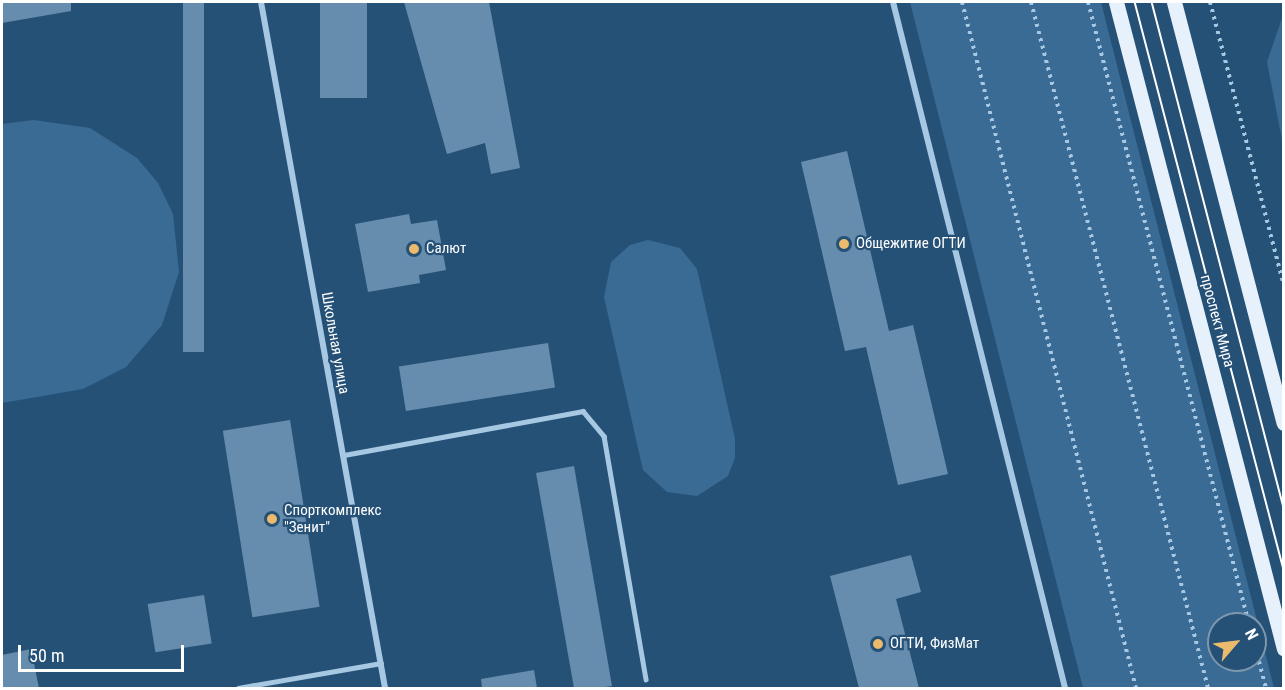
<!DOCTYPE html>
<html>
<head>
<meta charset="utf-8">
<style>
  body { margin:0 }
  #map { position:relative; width:1285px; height:690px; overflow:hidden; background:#265177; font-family:"Roboto Condensed",sans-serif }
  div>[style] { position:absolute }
  .green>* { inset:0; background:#396b95 }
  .building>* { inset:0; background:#668dae; transform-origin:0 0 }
  .path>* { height:4px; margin-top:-2px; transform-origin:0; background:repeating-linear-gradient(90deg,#a7c8e3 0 3px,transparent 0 7.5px) }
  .lane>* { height:4.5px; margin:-2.25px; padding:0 2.25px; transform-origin:2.25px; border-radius:2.25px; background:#a7c8e3 }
  .street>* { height:6px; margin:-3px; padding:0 3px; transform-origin:3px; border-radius:3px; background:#a7c8e3 }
  .primary>* { height:15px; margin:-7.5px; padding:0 7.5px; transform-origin:7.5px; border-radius:7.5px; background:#e6f1fc }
  .tram>* { height:1.5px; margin:-0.75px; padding:0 0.75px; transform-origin:0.75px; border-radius:0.75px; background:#fff }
  .dots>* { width:16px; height:16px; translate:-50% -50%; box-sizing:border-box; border:3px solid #265177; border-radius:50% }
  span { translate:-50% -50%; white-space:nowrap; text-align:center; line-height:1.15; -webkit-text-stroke:4.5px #265177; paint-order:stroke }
  .poi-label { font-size:15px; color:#fff }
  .left { translate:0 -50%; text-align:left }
  .street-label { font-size:15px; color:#fff }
  .frame { position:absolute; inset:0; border:3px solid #fff; pointer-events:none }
  .north { position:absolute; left:1207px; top:612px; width:60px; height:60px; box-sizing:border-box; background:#265177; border:2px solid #7d97ad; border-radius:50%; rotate:62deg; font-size:16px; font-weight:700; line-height:24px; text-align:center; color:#fff }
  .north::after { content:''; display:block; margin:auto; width:21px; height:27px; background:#ebba6d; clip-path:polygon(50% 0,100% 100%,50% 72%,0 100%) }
  .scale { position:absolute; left:18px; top:645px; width:166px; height:27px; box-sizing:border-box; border:3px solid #fff; border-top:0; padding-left:8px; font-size:18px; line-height:21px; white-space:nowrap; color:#fff; -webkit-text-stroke:4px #265177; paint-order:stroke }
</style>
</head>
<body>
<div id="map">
  <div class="green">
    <i style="clip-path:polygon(evenodd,910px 2px,1101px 2px,1274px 688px,1083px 688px,910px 2px,1219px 624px,1255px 624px,1255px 660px,1219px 660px,1219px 624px)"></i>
    <i style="clip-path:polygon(1283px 15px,1284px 15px,1283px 145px,1267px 62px)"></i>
    <i style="clip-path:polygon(34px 120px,90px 128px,137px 158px,158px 183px,173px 214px,179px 272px,162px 325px,126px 367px,83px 389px,2px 403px,2px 124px)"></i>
    <i style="clip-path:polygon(648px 240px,680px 248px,697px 269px,735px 439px,735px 458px,728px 476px,697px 496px,667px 492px,643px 470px,604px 297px,611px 262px,630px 245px)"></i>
  </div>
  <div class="building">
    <i style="clip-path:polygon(2px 2px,71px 2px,71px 11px,2px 23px)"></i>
    <i style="left:183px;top:2px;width:21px;height:350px"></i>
    <i style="left:320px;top:2px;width:47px;height:96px"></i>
    <i style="clip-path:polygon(404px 2px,489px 2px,520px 168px,491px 174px,485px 143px,447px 154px)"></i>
    <i style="clip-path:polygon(847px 151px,889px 331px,913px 325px,948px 474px,898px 485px,866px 347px,845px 351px,801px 162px)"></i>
    <i style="clip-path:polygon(409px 214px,411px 224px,437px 220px,446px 270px,419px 275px,420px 283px,368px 292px,355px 224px)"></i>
    <i style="left:548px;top:343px;width:45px;height:151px;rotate:81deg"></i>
    <i style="left:290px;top:420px;width:189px;height:68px;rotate:81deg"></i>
    <i style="clip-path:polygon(574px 466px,612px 686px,598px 688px,574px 688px,536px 473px)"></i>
    <i style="clip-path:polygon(911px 555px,921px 592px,896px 599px,919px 688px,859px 688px,830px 576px)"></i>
    <i style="left:204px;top:595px;width:49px;height:57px;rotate:81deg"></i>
    <i style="clip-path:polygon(31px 649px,39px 688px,2px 688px,2px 655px)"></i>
    <i style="clip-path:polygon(534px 670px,537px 688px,482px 688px,481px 679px)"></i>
  </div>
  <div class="path">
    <i style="left:962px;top:2px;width:708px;rotate:75.77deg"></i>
    <i style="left:1031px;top:2px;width:708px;rotate:75.53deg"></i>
    <i style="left:1088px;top:2px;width:642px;rotate:75.49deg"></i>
    <i style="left:1210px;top:2px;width:294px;rotate:75.4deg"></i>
    <i style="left:1255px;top:647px;width:42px;rotate:75deg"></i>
  </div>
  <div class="lane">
    <i style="left:344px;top:455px;width:243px;rotate:-10.4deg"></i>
    <i style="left:583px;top:411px;width:33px;rotate:50deg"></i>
    <i style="left:604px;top:436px;width:247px;rotate:80.2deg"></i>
    <i style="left:238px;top:688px;width:145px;rotate:-9.9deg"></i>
  </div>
  <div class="street">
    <i style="left:261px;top:2px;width:697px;rotate:79.75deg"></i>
    <i style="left:893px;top:2px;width:707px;rotate:75.92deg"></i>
  </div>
  <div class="primary">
    <i style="left:1116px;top:2px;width:668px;rotate:75.44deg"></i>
    <i style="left:1174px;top:2px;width:435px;rotate:75.4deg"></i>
  </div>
  <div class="tram">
    <i style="left:1135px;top:2px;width:587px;rotate:75.3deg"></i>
    <i style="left:1152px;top:2px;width:523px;rotate:75.38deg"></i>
  </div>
  <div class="dots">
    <i style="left:844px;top:244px;background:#ebba6d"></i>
    <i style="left:414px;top:249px;background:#ebba6d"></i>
    <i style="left:272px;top:519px;background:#ebba6d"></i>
    <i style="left:878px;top:644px;background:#ebba6d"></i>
  </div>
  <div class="poi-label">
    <span class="left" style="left:856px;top:244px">Общежитие ОГТИ</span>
    <span class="left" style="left:426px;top:249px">Салют</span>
    <span class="left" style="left:284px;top:519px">Спорткомплекс<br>"Зенит"</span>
    <span class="left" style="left:890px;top:644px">ОГТИ, ФизМат</span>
  </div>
  <div class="street-label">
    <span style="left:1217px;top:321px;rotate:75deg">проспект Мира</span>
    <span style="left:335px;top:343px;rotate:80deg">Школьная улица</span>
  </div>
  <div class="frame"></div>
  <div class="north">N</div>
  <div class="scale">50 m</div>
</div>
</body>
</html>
